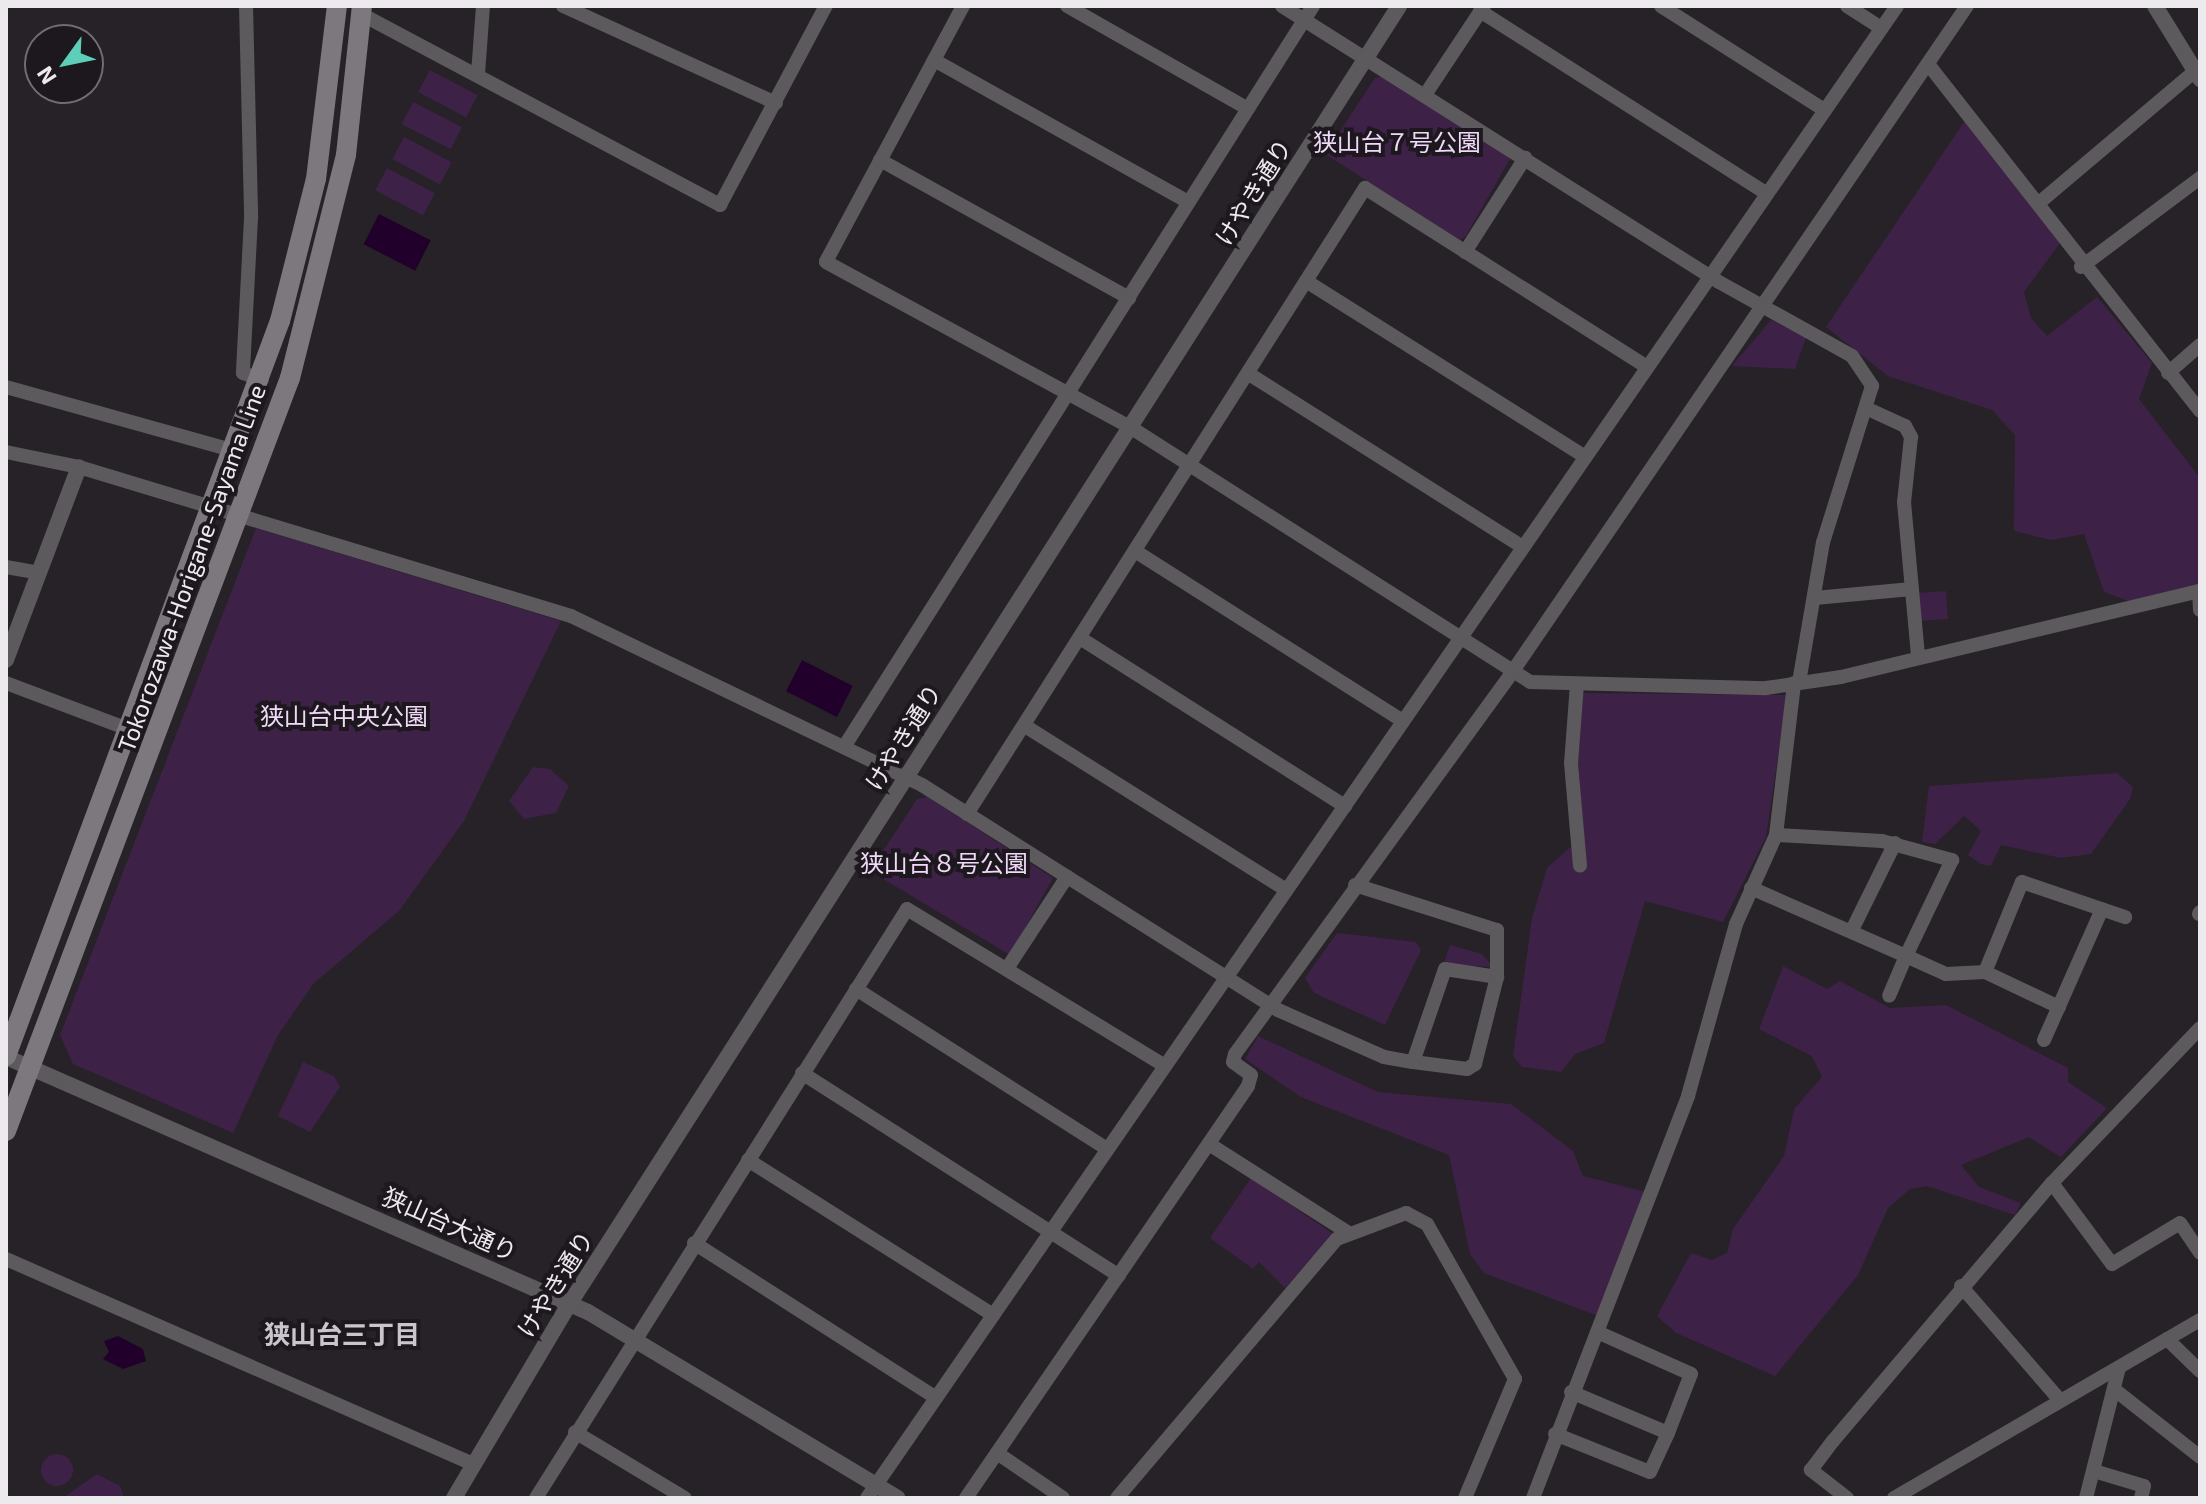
<!DOCTYPE html>
<html>
<head>
<meta charset="utf-8">
<style>
  body { margin:0 }
  #map { position:relative; width:2206px; height:1504px; overflow:hidden; background:#262228; font-family:"Exo 2","Noto Sans JP",sans-serif }
  div>[style] { position:absolute }
  .green>* { inset:0; background:#3e2147; transform-origin:0 0 }
  .round { border-radius:50% }
  .water>* { inset:0; background:#21002b; transform-origin:0 0 }
  .minor>* { height:14px; margin:-7px; padding:0 7px; transform-origin:7px; border-radius:7px; background:#5c5a5d }
  .tertiary>* { height:16px; margin:-8px; padding:0 8px; transform-origin:8px; border-radius:8px; background:#5c5a5d }
  .secondary>* { height:20px; margin:-10px; padding:0 10px; transform-origin:10px; border-radius:10px; background:#7c787d }
  span { translate:-50% -50%; white-space:nowrap; text-align:center; line-height:1.15; -webkit-text-stroke:8px #1d181e; paint-order:stroke }
  .park-label { font-size:24px; color:#f0d9f8 }
  .street-label { font-size:24px; color:#edeaee }
  .neighbourhood-label { font-size:26px; color:#cac5cc; font-weight:700 }
  .frame { position:absolute; inset:0; border:8px solid #edeaee; pointer-events:none }
  .north { position:absolute; left:24px; top:24px; width:80px; height:80px; box-sizing:border-box; background:#1d181e; border:2px solid #706c71; border-radius:50%; rotate:237deg; font-size:22px; font-weight:700; line-height:32px; text-align:center; color:#edeaee }
  .north::after { content:''; display:block; margin:auto; width:28px; height:36px; background:#5dceb9; clip-path:polygon(50% 0,100% 100%,50% 72%,0 100%) }
</style>
</head>
<body>
<div id="map">
  <div class="green">
    <i style="left:430px;top:70px;width:54px;height:25px;rotate:28deg"></i>
    <i style="clip-path:polygon(1384px 76px,1511px 157px,1466px 236px,1460px 240px,1325px 154px,1375px 78px)"></i>
    <i style="left:413px;top:102px;width:55px;height:25px;rotate:27deg"></i>
    <i style="clip-path:polygon(1968px 116px,2060px 243px,2024px 292px,2031px 318px,2047px 336px,2097px 297px,2152px 363px,2139px 399px,2200px 478px,2200px 586px,2131px 602px,2104px 592px,2084px 534px,2051px 540px,2014px 531px,2015px 435px,1992px 410px,1888px 376px,1826px 327px)"></i>
    <i style="left:404px;top:137px;width:54px;height:25px;rotate:28deg"></i>
    <i style="left:387px;top:168px;width:54px;height:25px;rotate:28deg"></i>
    <i style="clip-path:polygon(1771px 320px,1807px 335px,1795px 369px,1732px 366px)"></i>
    <i style="clip-path:polygon(256px 528px,561px 621px,464px 821px,399px 911px,314px 983px,278px 1035px,233px 1133px,73px 1064px,60px 1035px)"></i>
    <i style="left:1946px;top:591px;width:28px;height:28px;rotate:86deg"></i>
    <i style="clip-path:polygon(1583px 693px,1787px 695px,1766px 837px,1723px 922px,1645px 901px,1604px 1043px,1575px 1054px,1561px 1072px,1522px 1067px,1513px 1056px,1532px 918px,1547px 868px,1584px 835px,1578px 763px)"></i>
    <i style="clip-path:polygon(533px 767px,550px 769px,569px 786px,556px 813px,524px 819px,509px 801px)"></i>
    <i style="clip-path:polygon(2117px 773px,2133px 787px,2130px 799px,2091px 854px,2061px 858px,2001px 845px,1991px 866px,1981px 864px,1968px 855px,1981px 831px,1964px 816px,1935px 844px,1922px 842px,1929px 786px)"></i>
    <i style="clip-path:polygon(928px 797px,1053px 878px,1010px 955px,870px 871px,917px 799px)"></i>
    <i style="clip-path:polygon(1337px 933px,1416px 942px,1421px 950px,1385px 1025px,1314px 993px,1305px 978px)"></i>
    <i style="clip-path:polygon(1450px 945px,1482px 954px,1493px 967px,1443px 965px)"></i>
    <i style="clip-path:polygon(1783px 966px,1827px 989px,1840px 981px,1890px 1008px,1946px 1005px,2068px 1068px,2068px 1082px,2107px 1108px,2061px 1157px,2029px 1137px,1961px 1165px,1979px 1187px,2021px 1203px,2015px 1215px,1927px 1186px,1910px 1189px,1888px 1208px,1858px 1275px,1775px 1376px,1676px 1333px,1657px 1316px,1691px 1253px,1712px 1260px,1727px 1253px,1733px 1229px,1784px 1156px,1794px 1109px,1822px 1077px,1812px 1056px,1759px 1029px)"></i>
    <i style="clip-path:polygon(1258px 1036px,1378px 1092px,1511px 1104px,1573px 1151px,1583px 1176px,1646px 1192px,1598px 1316px,1484px 1273px,1470px 1254px,1449px 1155px,1301px 1097px,1245px 1059px)"></i>
    <i style="clip-path:polygon(303px 1062px,334px 1076px,340px 1087px,310px 1132px,278px 1116px)"></i>
    <i style="clip-path:polygon(1251px 1178px,1333px 1234px,1285px 1288px,1259px 1262px,1253px 1269px,1210px 1238px)"></i>
    <i class="round" style="left:41px;top:1454px;width:32px;height:32px"></i>
    <i style="clip-path:polygon(97px 1474px,120px 1486px,124px 1498px,63px 1498px)"></i>
  </div>
  <div class="water">
    <i style="left:379px;top:214px;width:58px;height:34px;rotate:27deg"></i>
    <i style="left:802px;top:660px;width:57px;height:35px;rotate:27deg"></i>
    <i style="clip-path:polygon(118px 1336px,143px 1349px,146px 1361px,123px 1369px,103px 1359px,109px 1352px,104px 1341px)"></i>
  </div>
  <div class="minor">
    <i style="left:246px;top:6px;width:212px;rotate:88.6deg"></i>
    <i style="left:251px;top:218px;width:155px;rotate:93deg"></i>
    <i style="left:243px;top:373px;width:20px;rotate:20deg"></i>
    <i style="left:563px;top:6px;width:234px;rotate:24.5deg"></i>
    <i style="left:963px;top:6px;width:290px;rotate:118.2deg"></i>
    <i style="left:826px;top:262px;width:346px;rotate:28.5deg"></i>
    <i style="left:1130px;top:427px;width:474px;rotate:32.5deg"></i>
    <i style="left:1530px;top:682px;width:236px;rotate:1.5deg"></i>
    <i style="left:1766px;top:688px;width:76px;rotate:-8.3deg"></i>
    <i style="left:1841px;top:677px;width:369px;rotate:-13.5deg"></i>
    <i style="left:1067px;top:6px;width:208px;rotate:29.6deg"></i>
    <i style="left:1282px;top:6px;width:517px;rotate:32.28deg"></i>
    <i style="left:1719px;top:282px;width:152px;rotate:29.1deg"></i>
    <i style="left:1852px;top:356px;width:36px;rotate:56deg"></i>
    <i style="left:1872px;top:386px;width:164px;rotate:107.4deg"></i>
    <i style="left:1823px;top:542px;width:142px;rotate:99.7deg"></i>
    <i style="left:1661px;top:6px;width:193px;rotate:32.5deg"></i>
    <i style="left:1847px;top:6px;width:40px;rotate:32.9deg"></i>
    <i style="left:1480px;top:11px;width:340px;rotate:32.5deg"></i>
    <i style="left:361px;top:14px;width:407px;rotate:28deg"></i>
    <i style="left:720px;top:205px;width:225px;rotate:-62deg"></i>
    <i style="left:934px;top:60px;width:291px;rotate:29.2deg"></i>
    <i style="left:1928px;top:64px;width:441px;rotate:51.9deg"></i>
    <i style="left:478px;top:74px;width:68px;rotate:-85.8deg"></i>
    <i style="left:1425px;top:95px;width:107px;rotate:-56.5deg"></i>
    <i style="left:880px;top:160px;width:285px;rotate:29deg"></i>
    <i style="left:2040px;top:202px;width:203px;rotate:-40.2deg"></i>
    <i style="left:1465px;top:252px;width:112px;rotate:-57.4deg"></i>
    <i style="left:2081px;top:267px;width:149px;rotate:-36.8deg"></i>
    <i style="left:1306px;top:281px;width:330px;rotate:32.2deg"></i>
    <i style="left:2168px;top:373px;width:43px;rotate:-41.2deg"></i>
    <i style="left:1249px;top:374px;width:324px;rotate:32.3deg"></i>
    <i style="left:6px;top:387px;width:238px;rotate:15.6deg"></i>
    <i style="left:1868px;top:409px;width:41px;rotate:24.7deg"></i>
    <i style="left:1905px;top:426px;width:13px;rotate:61deg"></i>
    <i style="left:1911px;top:437px;width:65px;rotate:96.1deg"></i>
    <i style="left:1904px;top:502px;width:154px;rotate:84.8deg"></i>
    <i style="left:6px;top:452px;width:75px;rotate:11.6deg"></i>
    <i style="left:79px;top:467px;width:514px;rotate:16.85deg"></i>
    <i style="left:571px;top:616px;width:390px;rotate:25.7deg"></i>
    <i style="left:922px;top:785px;width:421px;rotate:32.3deg"></i>
    <i style="left:1278px;top:1010px;width:116px;rotate:23.9deg"></i>
    <i style="left:1384px;top:1057px;width:29px;rotate:10deg"></i>
    <i style="left:1135px;top:551px;width:317px;rotate:32.4deg"></i>
    <i style="left:6px;top:567px;width:34px;rotate:10deg"></i>
    <i style="left:2199px;top:591px;width:19px;rotate:87deg"></i>
    <i style="left:1815px;top:598px;width:97px;rotate:-5.3deg"></i>
    <i style="left:1080px;top:638px;width:314px;rotate:32.4deg"></i>
    <i style="left:6px;top:683px;width:136px;rotate:20.7deg"></i>
    <i style="left:1577px;top:684px;width:79px;rotate:94.3deg"></i>
    <i style="left:1571px;top:763px;width:103px;rotate:85deg"></i>
    <i style="left:1025px;top:726px;width:308px;rotate:32.1deg"></i>
    <i style="left:844px;top:747px;width:877px;rotate:-57.67deg"></i>
    <i style="left:967px;top:814px;width:742px;rotate:-57.55deg"></i>
    <i style="left:1365px;top:188px;width:334px;rotate:32.4deg"></i>
    <i style="left:1776px;top:835px;width:106px;rotate:3.2deg"></i>
    <i style="left:1882px;top:841px;width:73px;rotate:15.2deg"></i>
    <i style="left:1952px;top:860px;width:106px;rotate:115.6deg"></i>
    <i style="left:1906px;top:956px;width:44px;rotate:24.2deg"></i>
    <i style="left:1946px;top:974px;width:39px;rotate:-3deg"></i>
    <i style="left:1985px;top:972px;width:97px;rotate:-67.7deg"></i>
    <i style="left:2022px;top:882px;width:109px;rotate:18.8deg"></i>
    <i style="left:1355px;top:885px;width:149px;rotate:17.6deg"></i>
    <i style="left:1497px;top:930px;width:47px;rotate:90deg"></i>
    <i style="left:1751px;top:888px;width:169px;rotate:23.7deg"></i>
    <i style="left:1906px;top:956px;width:43px;rotate:113deg"></i>
    <i style="left:2199px;top:914px;width:2px;rotate:-63deg"></i>
    <i style="left:1852px;top:930px;width:97px;rotate:-63.7deg"></i>
    <i style="left:1008px;top:967px;width:108px;rotate:-56.8deg"></i>
    <i style="left:1445px;top:969px;width:53px;rotate:8.7deg"></i>
    <i style="left:1497px;top:977px;width:90px;rotate:104.2deg"></i>
    <i style="left:1475px;top:1064px;width:9px;rotate:148deg"></i>
    <i style="left:1467px;top:1069px;width:54px;rotate:-172.6deg"></i>
    <i style="left:1413px;top:1062px;width:98px;rotate:-71deg"></i>
    <i style="left:1985px;top:972px;width:82px;rotate:25.3deg"></i>
    <i style="left:856px;top:989px;width:298px;rotate:32.5deg"></i>
    <i style="left:2044px;top:1040px;width:143px;rotate:-66.1deg"></i>
    <i style="left:802px;top:1073px;width:376px;rotate:32.6deg"></i>
    <i style="left:1209px;top:1144px;width:164px;rotate:32.5deg"></i>
    <i style="left:748px;top:1160px;width:290px;rotate:32.3deg"></i>
    <i style="left:2052px;top:1183px;width:101px;rotate:53.5deg"></i>
    <i style="left:2112px;top:1264px;width:79px;rotate:-31.1deg"></i>
    <i style="left:2180px;top:1223px;width:36px;rotate:56deg"></i>
    <i style="left:694px;top:1243px;width:287px;rotate:32.6deg"></i>
    <i style="left:6px;top:1259px;width:510px;rotate:23.7deg"></i>
    <i style="left:1961px;top:1286px;width:150px;rotate:49.1deg"></i>
    <i style="left:2167px;top:1339px;width:46px;rotate:44.1deg"></i>
    <i style="left:2115px;top:1390px;width:108px;rotate:38.2deg"></i>
    <i style="left:1571px;top:1392px;width:105px;rotate:22.9deg"></i>
    <i style="left:575px;top:1432px;width:128px;rotate:31deg"></i>
    <i style="left:1555px;top:1434px;width:102px;rotate:21.8deg"></i>
    <i style="left:1650px;top:1472px;width:43px;rotate:-65.2deg"></i>
    <i style="left:1668px;top:1433px;width:63px;rotate:-68.7deg"></i>
    <i style="left:1691px;top:1374px;width:103px;rotate:-155.9deg"></i>
    <i style="left:997px;top:1453px;width:80px;rotate:34.3deg"></i>
    <i style="left:2094px;top:1471px;width:52px;rotate:16.7deg"></i>
    <i style="left:2144px;top:1486px;width:12px;rotate:104deg"></i>
    <i style="left:536px;top:1498px;width:696px;rotate:-57.79deg"></i>
    <i style="left:907px;top:909px;width:302px;rotate:31.3deg"></i>
    <i style="left:867px;top:1498px;width:1813px;rotate:-55.38deg"></i>
    <i style="left:966px;top:1498px;width:499px;rotate:-55.6deg"></i>
    <i style="left:1248px;top:1086px;width:11px;rotate:-75deg"></i>
    <i style="left:1251px;top:1075px;width:22px;rotate:-144deg"></i>
    <i style="left:1233px;top:1062px;width:8px;rotate:-76deg"></i>
    <i style="left:1235px;top:1054px;width:473px;rotate:-54deg"></i>
    <i style="left:1513px;top:671px;width:805px;rotate:-55.68deg"></i>
    <i style="left:1117px;top:1498px;width:340px;rotate:-49.7deg"></i>
    <i style="left:1337px;top:1239px;width:74px;rotate:-20.6deg"></i>
    <i style="left:1406px;top:1213px;width:24px;rotate:28deg"></i>
    <i style="left:1427px;top:1224px;width:178px;rotate:60.4deg"></i>
    <i style="left:1515px;top:1379px;width:129px;rotate:112.8deg"></i>
    <i style="left:1533px;top:1498px;width:431px;rotate:-68.9deg"></i>
    <i style="left:1688px;top:1096px;width:179px;rotate:-74.4deg"></i>
    <i style="left:1736px;top:924px;width:98px;rotate:-65.8deg"></i>
    <i style="left:1776px;top:835px;width:153px;rotate:-83.2deg"></i>
    <i style="left:1847px;top:1498px;width:46px;rotate:-142.1deg"></i>
    <i style="left:1811px;top:1470px;width:36px;rotate:-53deg"></i>
    <i style="left:1833px;top:1441px;width:338px;rotate:-49.7deg"></i>
    <i style="left:2052px;top:1183px;width:214px;rotate:-46.3deg"></i>
    <i style="left:1894px;top:1498px;width:354px;rotate:-30.2deg"></i>
    <i style="left:2086px;top:1498px;width:134px;rotate:-75.8deg"></i>
  </div>
  <div class="tertiary">
    <i style="left:2155px;top:6px;width:86px;rotate:58.3deg"></i>
    <i style="left:6px;top:660px;width:206px;rotate:-69.3deg"></i>
    <i style="left:6px;top:1057px;width:635px;rotate:23.66deg"></i>
    <i style="left:588px;top:1312px;width:361px;rotate:31deg"></i>
    <i style="left:454px;top:1498px;width:227px;rotate:-59.3deg"></i>
    <i style="left:570px;top:1303px;width:1539px;rotate:-57.41deg"></i>
  </div>
  <div class="secondary">
    <i style="left:6px;top:1056px;width:784px;rotate:-69.56deg"></i>
    <i style="left:280px;top:321px;width:146px;rotate:-75.8deg"></i>
    <i style="left:316px;top:179px;width:174px;rotate:-83.1deg"></i>
    <i style="left:6px;top:1131px;width:805px;rotate:-69.34deg"></i>
    <i style="left:290px;top:378px;width:230px;rotate:-75.9deg"></i>
    <i style="left:346px;top:155px;width:150px;rotate:-83.9deg"></i>
  </div>
  <div class="park-label">
    <span style="left:1397px;top:142px">狭山台７号公園</span>
    <span style="left:344px;top:716px">狭山台中央公園</span>
    <span style="left:944px;top:863px">狭山台８号公園</span>
  </div>
  <div class="street-label">
    <span style="left:1253px;top:192px;rotate:-58deg">けやき通り</span>
    <span style="left:191px;top:568px;rotate:-70deg">Tokorozawa-Horigane-Sayama Line</span>
    <span style="left:903px;top:737px;rotate:-58deg">けやき通り</span>
    <span style="left:450px;top:1224px;rotate:24deg">狭山台大通り</span>
    <span style="left:555px;top:1284px;rotate:-58deg">けやき通り</span>
  </div>
  <div class="neighbourhood-label">
    <span style="left:342px;top:1334px">狭山台三丁目</span>
  </div>
  <div class="frame"></div>
  <div class="north">N</div>
</div>
</body>
</html>
